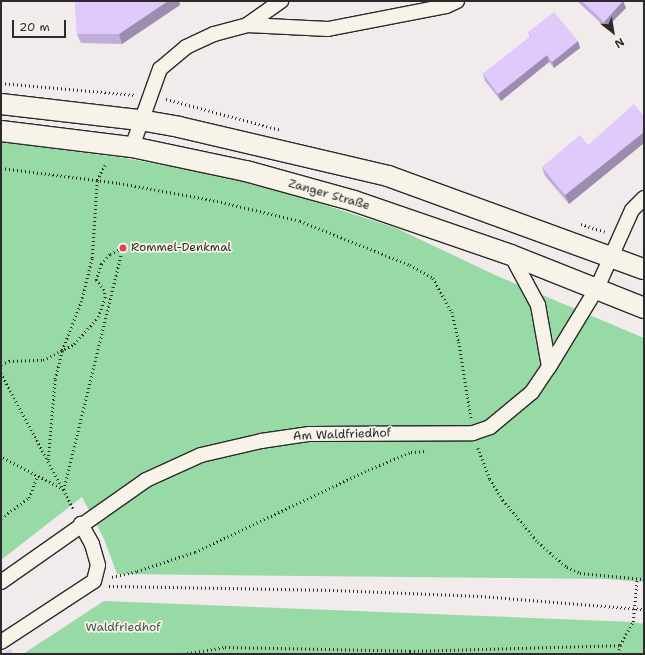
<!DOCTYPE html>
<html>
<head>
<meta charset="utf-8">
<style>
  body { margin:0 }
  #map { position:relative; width:645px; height:655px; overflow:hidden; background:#f2ebec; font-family:"Shantell Sans",sans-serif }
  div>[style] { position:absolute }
  .green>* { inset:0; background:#97daa6 }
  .path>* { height:2.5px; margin-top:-1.25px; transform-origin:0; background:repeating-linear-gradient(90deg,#2b2b2b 0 1px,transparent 0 4px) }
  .roads { filter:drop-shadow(1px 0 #2b2b2b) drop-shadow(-1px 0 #2b2b2b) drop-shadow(0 1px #2b2b2b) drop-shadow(0 -1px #2b2b2b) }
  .street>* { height:14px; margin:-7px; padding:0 7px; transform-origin:7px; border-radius:7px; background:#f7f3e8 }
  .secondary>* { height:20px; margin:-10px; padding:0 10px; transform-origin:10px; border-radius:10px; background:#f7f3e8 }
  .wall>* { inset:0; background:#c0aed8 }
  .shaded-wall>* { inset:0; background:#9c8db0 }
  .building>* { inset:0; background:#dfcafb }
  .dots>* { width:11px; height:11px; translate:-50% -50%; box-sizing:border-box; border:2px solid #f7f3e8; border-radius:50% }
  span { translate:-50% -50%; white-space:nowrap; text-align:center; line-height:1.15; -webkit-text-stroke:3.5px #f7f3e8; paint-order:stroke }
  .street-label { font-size:12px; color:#2b2b2b }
  .poi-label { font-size:12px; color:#2b2b2b }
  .left { translate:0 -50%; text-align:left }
  .park-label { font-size:12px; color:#46574a }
  .frame { position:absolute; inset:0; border:2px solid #2b2b2b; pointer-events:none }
  .north { position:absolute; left:593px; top:12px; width:40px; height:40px; -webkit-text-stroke:3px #f7f3e8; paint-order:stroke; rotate:149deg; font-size:11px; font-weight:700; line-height:16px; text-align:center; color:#2b2b2b }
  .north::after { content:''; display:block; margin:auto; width:14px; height:18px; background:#2b2b2b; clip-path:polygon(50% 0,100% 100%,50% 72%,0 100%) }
  .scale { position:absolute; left:12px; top:20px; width:54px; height:18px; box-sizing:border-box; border:2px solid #2b2b2b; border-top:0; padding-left:5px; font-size:12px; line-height:14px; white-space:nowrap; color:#2b2b2b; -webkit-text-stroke:3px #f7f3e8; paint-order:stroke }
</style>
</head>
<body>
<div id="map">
  <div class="green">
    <i style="clip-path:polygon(1px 142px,125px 158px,257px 183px,396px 228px,495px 275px,644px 338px,644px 582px,607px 579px,117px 574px,104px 539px,82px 497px,1px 560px)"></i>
    <i style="clip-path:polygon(104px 601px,633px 622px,644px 624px,644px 654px,23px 654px)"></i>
  </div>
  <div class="path">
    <i style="left:1px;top:83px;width:135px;rotate:5.1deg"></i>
    <i style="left:166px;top:99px;width:119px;rotate:15.1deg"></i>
    <i style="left:1px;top:168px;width:119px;rotate:7.2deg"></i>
    <i style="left:119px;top:183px;width:100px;rotate:10.4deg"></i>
    <i style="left:217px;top:201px;width:85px;rotate:13.5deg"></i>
    <i style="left:300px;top:221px;width:118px;rotate:21.8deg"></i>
    <i style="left:410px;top:265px;width:26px;rotate:29deg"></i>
    <i style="left:433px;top:278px;width:39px;rotate:61deg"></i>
    <i style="left:452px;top:312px;width:31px;rotate:77deg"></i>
    <i style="left:459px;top:342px;width:77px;rotate:81deg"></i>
    <i style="left:581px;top:224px;width:25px;rotate:18deg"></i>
    <i style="left:1px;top:364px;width:9px;rotate:-21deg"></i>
    <i style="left:9px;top:361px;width:34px;rotate:-2deg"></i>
    <i style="left:43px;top:360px;width:35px;rotate:-27deg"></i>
    <i style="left:74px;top:344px;width:36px;rotate:-48deg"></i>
    <i style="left:98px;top:317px;width:20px;rotate:-70deg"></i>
    <i style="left:105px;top:298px;width:8px;rotate:-97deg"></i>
    <i style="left:104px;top:290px;width:13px;rotate:-129deg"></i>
    <i style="left:96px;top:280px;width:17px;rotate:-73deg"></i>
    <i style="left:101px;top:264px;width:13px;rotate:-48deg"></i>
    <i style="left:110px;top:254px;width:14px;rotate:-25deg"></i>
    <i style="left:123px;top:248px;width:249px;rotate:103.7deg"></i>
    <i style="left:64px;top:490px;width:71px;rotate:-152.4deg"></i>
    <i style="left:1px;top:373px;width:155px;rotate:61.9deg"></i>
    <i style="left:478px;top:448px;width:33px;rotate:69deg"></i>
    <i style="left:490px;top:479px;width:25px;rotate:58deg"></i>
    <i style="left:503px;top:500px;width:55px;rotate:50.2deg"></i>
    <i style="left:538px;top:542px;width:38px;rotate:41deg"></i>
    <i style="left:567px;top:567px;width:14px;rotate:25deg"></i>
    <i style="left:580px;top:573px;width:64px;rotate:5.4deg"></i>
    <i style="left:48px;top:460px;width:81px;rotate:-85.1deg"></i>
    <i style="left:55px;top:379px;width:30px;rotate:-76deg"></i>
    <i style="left:62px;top:350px;width:52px;rotate:-68.4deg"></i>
    <i style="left:81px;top:302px;width:45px;rotate:-76deg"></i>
    <i style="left:92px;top:258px;width:78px;rotate:-86.3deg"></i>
    <i style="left:97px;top:180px;width:19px;rotate:-62deg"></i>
    <i style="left:1px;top:518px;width:34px;rotate:-36deg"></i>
    <i style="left:29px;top:498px;width:23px;rotate:-70deg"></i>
    <i style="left:112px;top:577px;width:26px;rotate:-13deg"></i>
    <i style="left:137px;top:571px;width:61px;rotate:-18.1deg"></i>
    <i style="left:195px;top:552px;width:191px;rotate:-25.4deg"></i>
    <i style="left:368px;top:470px;width:47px;rotate:-22.7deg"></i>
    <i style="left:411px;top:452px;width:16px;rotate:-4deg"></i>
    <i style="left:109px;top:586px;width:224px;rotate:1deg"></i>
    <i style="left:333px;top:590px;width:148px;rotate:2.3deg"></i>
    <i style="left:481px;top:596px;width:164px;rotate:4.6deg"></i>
    <i style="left:183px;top:654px;width:43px;rotate:-9.5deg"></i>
    <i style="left:225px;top:647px;width:185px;rotate:1.2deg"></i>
    <i style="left:410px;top:651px;width:210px;rotate:-1.6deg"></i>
    <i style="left:618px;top:654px;width:9px;rotate:-77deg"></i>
    <i style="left:620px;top:645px;width:26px;rotate:-61deg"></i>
    <i style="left:633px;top:622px;width:43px;rotate:-84.7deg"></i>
  </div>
  <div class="roads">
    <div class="street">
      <i style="left:247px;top:25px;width:81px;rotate:2.8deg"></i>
      <i style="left:328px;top:29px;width:120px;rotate:-11deg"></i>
      <i style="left:446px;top:6px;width:12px;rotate:-24deg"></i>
      <i style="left:132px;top:147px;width:83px;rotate:-70.3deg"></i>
      <i style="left:160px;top:69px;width:34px;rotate:-40deg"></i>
      <i style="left:186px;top:47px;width:31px;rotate:-25deg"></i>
      <i style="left:214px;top:34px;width:34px;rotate:-15deg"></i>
      <i style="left:247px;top:25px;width:42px;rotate:-35.2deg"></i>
      <i style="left:511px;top:255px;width:57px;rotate:61.6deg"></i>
      <i style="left:538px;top:305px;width:63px;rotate:79.9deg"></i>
      <i style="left:1px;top:582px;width:177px;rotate:-35.1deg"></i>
      <i style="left:146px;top:480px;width:60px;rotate:-24.4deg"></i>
      <i style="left:201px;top:455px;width:62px;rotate:-13.1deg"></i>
      <i style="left:261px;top:441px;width:49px;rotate:-8.3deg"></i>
      <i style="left:309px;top:434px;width:164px;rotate:-0.3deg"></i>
      <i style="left:473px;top:433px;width:18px;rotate:-19deg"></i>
      <i style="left:490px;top:427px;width:55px;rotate:-39.8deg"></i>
      <i style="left:532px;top:392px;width:30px;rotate:-56deg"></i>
      <i style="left:549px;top:367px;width:92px;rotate:-58.7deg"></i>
      <i style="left:597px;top:288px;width:85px;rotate:-65.8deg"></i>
      <i style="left:632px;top:210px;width:17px;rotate:-45deg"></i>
      <i style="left:1px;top:642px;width:111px;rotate:-33.3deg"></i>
      <i style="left:94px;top:581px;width:16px;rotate:-76deg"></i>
      <i style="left:98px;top:565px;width:22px;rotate:-106deg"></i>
      <i style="left:92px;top:544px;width:23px;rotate:-119deg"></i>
    </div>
    <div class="secondary">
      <i style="left:1px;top:104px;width:140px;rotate:6.6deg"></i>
      <i style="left:140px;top:120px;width:40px;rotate:10deg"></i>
      <i style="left:179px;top:127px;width:215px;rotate:13.2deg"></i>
      <i style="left:388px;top:176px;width:272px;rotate:20deg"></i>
      <i style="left:1px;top:131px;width:132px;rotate:7deg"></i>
      <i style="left:132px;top:147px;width:116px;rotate:11.9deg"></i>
      <i style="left:246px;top:171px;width:112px;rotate:15.5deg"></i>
      <i style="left:354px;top:201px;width:166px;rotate:19deg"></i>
      <i style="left:511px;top:255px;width:143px;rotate:21.7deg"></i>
    </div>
  </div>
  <div class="wall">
    <i style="clip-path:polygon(75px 1px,179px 1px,180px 5px,122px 44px,81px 43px,77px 34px)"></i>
    <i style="clip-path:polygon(577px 1px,623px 1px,626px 8px,606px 28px)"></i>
    <i style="clip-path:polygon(528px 32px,578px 41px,580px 48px,554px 68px,549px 62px,501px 101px,485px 81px,483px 74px,530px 37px)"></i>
    <i style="clip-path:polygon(644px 116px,644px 143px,569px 204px,545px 176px,542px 167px,588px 145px)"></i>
  </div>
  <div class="shaded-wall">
    <i style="clip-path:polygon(168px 1px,179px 1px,180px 5px,122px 44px,119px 34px)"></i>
    <i style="clip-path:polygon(623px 1px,626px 8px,606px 28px,604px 22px)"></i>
    <i style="clip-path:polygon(578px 41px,580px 48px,554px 68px,552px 62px)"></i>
    <i style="clip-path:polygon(547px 55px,549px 62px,501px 101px,498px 94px)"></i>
    <i style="clip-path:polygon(644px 132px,644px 143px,569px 204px,565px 195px)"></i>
  </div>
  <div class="building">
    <i style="clip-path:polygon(75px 1px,168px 1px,119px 34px,77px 34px)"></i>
    <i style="clip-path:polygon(582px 1px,623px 1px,604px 22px)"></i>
    <i style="clip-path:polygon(554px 12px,578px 41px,552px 62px,547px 55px,498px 94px,483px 74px,531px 36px,528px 32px)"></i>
    <i style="clip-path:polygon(634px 104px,644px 116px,644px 132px,565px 195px,542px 167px,580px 135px,588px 145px)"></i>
    <i style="clip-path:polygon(10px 649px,14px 654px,3px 654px)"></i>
  </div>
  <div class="dots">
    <i style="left:123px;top:248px;background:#d1495b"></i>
  </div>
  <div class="street-label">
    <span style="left:329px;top:195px;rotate:16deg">Zanger Straße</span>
    <span style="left:342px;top:435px;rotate:-2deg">Am Waldfriedhof</span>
  </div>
  <div class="poi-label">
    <span class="left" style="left:131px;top:248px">Rommel-Denkmal</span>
  </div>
  <div class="park-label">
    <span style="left:123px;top:628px">Waldfriedhof</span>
  </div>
  <div class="frame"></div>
  <div class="north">N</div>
  <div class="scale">20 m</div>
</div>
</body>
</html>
